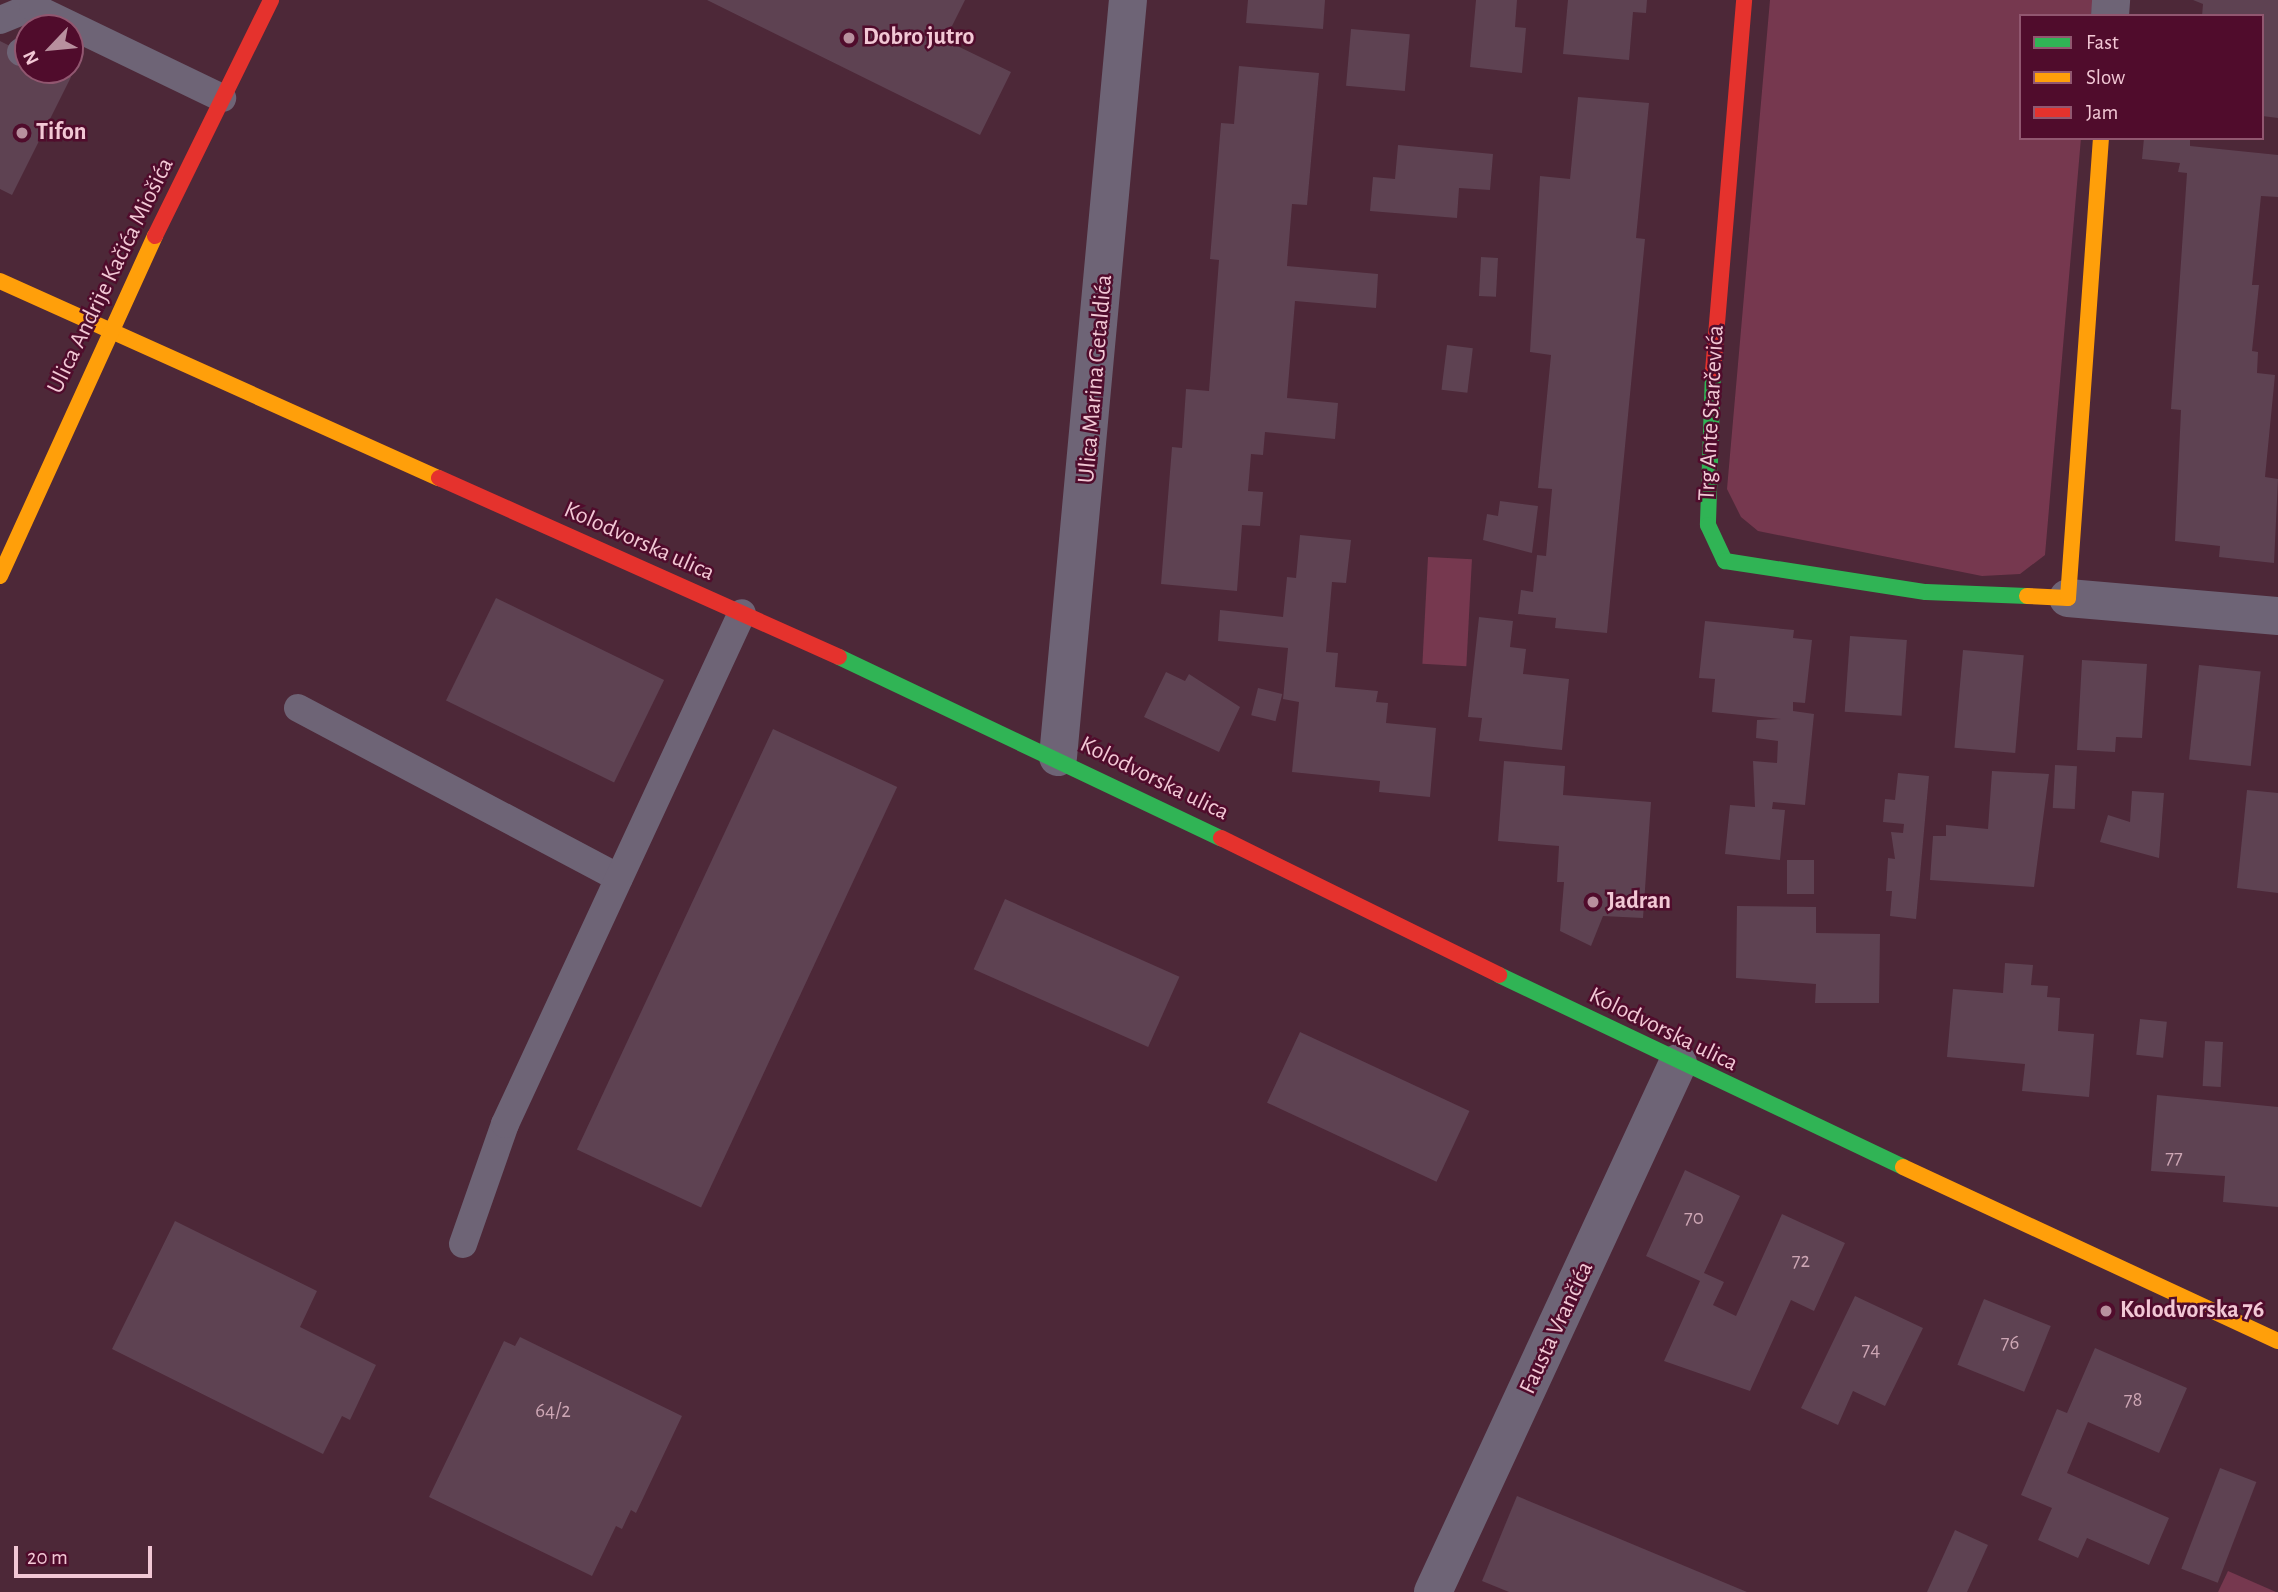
<!DOCTYPE html>
<html>
<head>
<meta charset="utf-8">
<style>
  body { margin:0 }
  #map { position:relative; width:2278px; height:1592px; overflow:hidden; background:#4d2838; font-family:"Alegreya Sans",sans-serif }
  div>[style] { position:absolute }
  .green>* { inset:0; background:#76384f; transform-origin:0 0 }
  .building>* { inset:0; background:#5e4252; transform-origin:0 0 }
  .lane>* { height:28px; margin:-14px; padding:0 14px; transform-origin:14px; border-radius:14px; background:#6e6476 }
  .street>* { height:38px; margin:-19px; padding:0 19px; transform-origin:19px; border-radius:19px; background:#6e6476 }
  .fast>* { height:16px; margin:-8px; padding:0 8px; transform-origin:8px; border-radius:8px; background:#30b455 }
  .slow>* { height:16px; margin:-8px; padding:0 8px; transform-origin:8px; border-radius:8px; background:#ff9f0a }
  .jam>* { height:16px; margin:-8px; padding:0 8px; transform-origin:8px; border-radius:8px; background:#e5322d }
  .dots>* { width:19px; height:19px; translate:-50% -50%; box-sizing:border-box; border:4px solid #500c2c; border-radius:50% }
  span { translate:-50% -50%; white-space:nowrap; text-align:center; line-height:1.15; -webkit-text-stroke:5px #500c2c; paint-order:stroke }
  .number-label { font-size:21px; color:#cda6b4 }
  .number-label span { -webkit-text-stroke-width:0 }
  .poi-label { font-size:24px; color:#f2c8d5; font-weight:700 }
  .left { translate:0 -50%; text-align:left }
  .street-label { font-size:24px; color:#f2c8d5 }
  .legend { position:absolute; left:2019px; top:14px; width:245px; height:126px; box-sizing:border-box; background:#500c2c; border:2px solid #915770; margin:0; padding:9px 12px; list-style:none; font-size:21px; color:#f2c8d5 }
  .legend li { display:flex; align-items:center; gap:14px; height:35px }
  .legend b { width:35px; border:2px solid #915770 }
  .north { position:absolute; left:14px; top:14px; width:70px; height:70px; box-sizing:border-box; background:#500c2c; border:2px solid #915770; border-radius:50%; rotate:244deg; font-size:19px; font-weight:700; line-height:28px; text-align:center; color:#f2c8d5 }
  .north::after { content:''; display:block; margin:auto; width:24px; height:32px; background:#b8909e; clip-path:polygon(50% 0,100% 100%,50% 72%,0 100%) }
  .scale { position:absolute; left:14px; top:1546px; width:138px; height:32px; box-sizing:border-box; border:4px solid #f2c8d5; border-top:0; padding-left:9px; font-size:21px; line-height:24px; white-space:nowrap; color:#f2c8d5; -webkit-text-stroke:5px #500c2c; paint-order:stroke }
</style>
</head>
<body>
<div id="map">
  <div class="green">
    <i style="clip-path:polygon(1770px 0,2093px 0,2091px 16px,2021px 16px,2021px 138px,2081px 138px,2045px 555px,2020px 574px,1982px 576px,1758px 531px,1741px 517px,1727px 489px)"></i>
    <i style="left:1428px;top:557px;width:44px;height:107px;rotate:3deg"></i>
    <i style="clip-path:polygon(2228px 1571px,2276px 1592px,2218px 1592px)"></i>
  </div>
  <div class="building">
    <i style="clip-path:polygon(707px 0,965px 0,945px 40px,1011px 72px,980px 135px)"></i>
    <i style="clip-path:polygon(1248px 0,1325px 0,1323px 29px,1246px 23px)"></i>
    <i style="clip-path:polygon(1476px 0,1517px 0,1515px 27px,1526px 28px,1522px 73px,1470px 67px)"></i>
    <i style="clip-path:polygon(1568px 0,1647px 0,1646px 13px,1633px 12px,1629px 60px,1563px 54px)"></i>
    <i style="clip-path:polygon(2193px 0,2278px 0,2278px 118px,2262px 116px,2262px 16px,2202px 16px,2203px 4px)"></i>
    <i style="left:1351px;top:29px;width:59px;height:57px;rotate:5deg"></i>
    <i style="clip-path:polygon(0 41px,28px 55px,28px 70px,71px 77px,12px 195px,0 189px)"></i>
    <i style="clip-path:polygon(1239px 66px,1319px 73px,1307px 205px,1292px 204px,1287px 266px,1378px 274px,1376px 308px,1295px 301px,1287px 398px,1338px 403px,1335px 439px,1265px 432px,1263px 455px,1251px 454px,1248px 491px,1263px 492px,1260px 526px,1242px 525px,1237px 591px,1161px 584px,1172px 447px,1182px 448px,1186px 389px,1209px 391px,1219px 260px,1210px 259px,1221px 123px,1234px 124px)"></i>
    <i style="clip-path:polygon(1578px 97px,1649px 103px,1636px 238px,1645px 239px,1607px 633px,1555px 628px,1556px 618px,1518px 614px,1521px 590px,1533px 592px,1537px 555px,1546px 556px,1552px 489px,1538px 488px,1551px 355px,1530px 352px,1540px 176px,1570px 179px)"></i>
    <i style="clip-path:polygon(2144px 138px,2190px 138px,2190px 146px,2278px 155px,2278px 197px,2261px 196px,2252px 285px,2259px 285px,2252px 351px,2258px 352px,2257px 373px,2275px 375px,2265px 477px,2278px 479px,2274px 563px,2219px 557px,2220px 546px,2175px 541px,2181px 410px,2171px 409px,2187px 173px,2178px 172px,2180px 163px,2142px 159px)"></i>
    <i style="clip-path:polygon(1398px 145px,1493px 154px,1490px 190px,1459px 188px,1457px 218px,1370px 211px,1373px 177px,1395px 179px)"></i>
    <i style="left:1481px;top:257px;width:17px;height:39px;rotate:3deg"></i>
    <i style="left:1447px;top:345px;width:26px;height:45px;rotate:7deg"></i>
    <i style="clip-path:polygon(1500px 501px,1538px 506px,1532px 553px,1483px 540px,1487px 514px,1498px 516px)"></i>
    <i style="clip-path:polygon(1300px 535px,1351px 540px,1346px 583px,1332px 582px,1326px 652px,1338px 653px,1335px 687px,1378px 691px,1376px 702px,1388px 703px,1386px 723px,1436px 728px,1430px 797px,1379px 792px,1380px 781px,1292px 772px,1299px 702px,1283px 699px,1288px 648px,1218px 641px,1220px 610px,1283px 617px,1287px 577px,1296px 578px)"></i>
    <i style="left:496px;top:598px;width:187px;height:114px;rotate:26deg"></i>
    <i style="clip-path:polygon(1479px 617px,1513px 621px,1510px 647px,1526px 649px,1523px 674px,1569px 679px,1562px 750px,1479px 741px,1482px 718px,1468px 717px)"></i>
    <i style="clip-path:polygon(1705px 621px,1794px 630px,1793px 638px,1812px 640px,1805px 703px,1793px 702px,1793px 711px,1814px 714px,1805px 805px,1773px 802px,1772px 809px,1785px 810px,1780px 860px,1725px 854px,1730px 805px,1755px 807px,1753px 761px,1777px 763px,1778px 741px,1756px 738px,1757px 720px,1781px 719px,1712px 712px,1715px 679px,1699px 678px)"></i>
    <i style="left:1850px;top:636px;width:57px;height:76px;rotate:4deg"></i>
    <i style="left:1963px;top:650px;width:61px;height:98px;rotate:5deg"></i>
    <i style="clip-path:polygon(2082px 660px,2147px 664px,2142px 738px,2116px 737px,2115px 752px,2077px 750px)"></i>
    <i style="left:2199px;top:665px;width:62px;height:95px;rotate:6deg"></i>
    <i style="clip-path:polygon(1166px 672px,1185px 681px,1189px 674px,1240px 707px,1219px 752px,1144px 717px)"></i>
    <i style="left:1258px;top:688px;width:25px;height:28px;rotate:14deg"></i>
    <i style="left:773px;top:729px;width:137px;height:464px;rotate:25deg"></i>
    <i style="clip-path:polygon(1504px 761px,1565px 766px,1563px 795px,1651px 802px,1643px 918px,1603px 916px,1591px 946px,1560px 931px,1564px 882px,1557px 882px,1559px 846px,1498px 841px)"></i>
    <i style="left:2055px;top:765px;width:22px;height:43px;rotate:3deg"></i>
    <i style="clip-path:polygon(1992px 771px,2049px 774px,2034px 887px,1930px 880px,1933px 836px,1946px 836px,1946px 825px,1988px 829px)"></i>
    <i style="clip-path:polygon(1898px 773px,1929px 776px,1916px 919px,1890px 916px,1892px 891px,1886px 891px,1888px 858px,1895px 859px,1891px 832px,1903px 833px,1904px 824px,1883px 822px,1885px 799px,1895px 800px)"></i>
    <i style="clip-path:polygon(2247px 790px,2278px 793px,2278px 893px,2237px 888px)"></i>
    <i style="clip-path:polygon(2132px 791px,2164px 793px,2159px 858px,2100px 842px,2108px 815px,2130px 822px)"></i>
    <i style="left:1787px;top:860px;width:27px;height:34px"></i>
    <i style="left:1005px;top:899px;width:191px;height:77px;rotate:24deg"></i>
    <i style="clip-path:polygon(1737px 906px,1816px 907px,1816px 933px,1880px 934px,1879px 1003px,1815px 1003px,1816px 984px,1736px 978px)"></i>
    <i style="clip-path:polygon(2005px 963px,2033px 965px,2031px 985px,2048px 986px,2047px 997px,2060px 998px,2058px 1031px,2094px 1034px,2089px 1097px,2022px 1091px,2025px 1064px,1947px 1057px,1953px 989px,2003px 993px)"></i>
    <i style="left:2140px;top:1019px;width:27px;height:36px;rotate:6deg"></i>
    <i style="left:1300px;top:1032px;width:187px;height:78px;rotate:25deg"></i>
    <i style="left:2205px;top:1041px;width:18px;height:45px;rotate:3deg"></i>
    <i style="clip-path:polygon(2157px 1095px,2278px 1107px,2278px 1207px,2223px 1202px,2225px 1176px,2151px 1171px)"></i>
    <i style="clip-path:polygon(1685px 1170px,1740px 1196px,1704px 1273px,1724px 1282px,1713px 1305px,1736px 1316px,1782px 1214px,1845px 1243px,1814px 1311px,1791px 1300px,1750px 1391px,1664px 1361px,1700px 1281px,1646px 1256px)"></i>
    <i style="clip-path:polygon(175px 1221px,317px 1291px,300px 1327px,376px 1365px,350px 1420px,342px 1416px,323px 1454px,112px 1349px)"></i>
    <i style="clip-path:polygon(1855px 1296px,1923px 1328px,1885px 1406px,1853px 1391px,1838px 1425px,1801px 1408px)"></i>
    <i style="left:1984px;top:1299px;width:72px;height:71px;rotate:22deg"></i>
    <i style="clip-path:polygon(520px 1337px,682px 1416px,636px 1513px,631px 1510px,622px 1529px,616px 1526px,592px 1576px,429px 1497px,504px 1341px,515px 1346px)"></i>
    <i style="clip-path:polygon(2095px 1348px,2187px 1388px,2159px 1453px,2088px 1422px,2067px 1473px,2169px 1518px,2149px 1565px,2087px 1538px,2078px 1558px,2038px 1540px,2052px 1508px,2021px 1495px,2057px 1409px,2067px 1413px)"></i>
    <i style="left:2220px;top:1468px;width:39px;height:108px;rotate:21deg"></i>
    <i style="clip-path:polygon(1517px 1496px,1747px 1592px,1509px 1592px,1482px 1581px)"></i>
    <i style="clip-path:polygon(1955px 1530px,1988px 1545px,1967px 1592px,1927px 1592px)"></i>
  </div>
  <div class="lane">
    <i style="left:0;top:20px;width:35px;rotate:-22deg"></i>
    <i style="left:33px;top:7px;width:210px;rotate:25.7deg"></i>
    <i style="left:21px;top:52px;width:9px;rotate:-36deg"></i>
    <i style="left:298px;top:708px;width:363px;rotate:27.9deg"></i>
    <i style="left:463px;top:1244px;width:127px;rotate:-70.7deg"></i>
    <i style="left:505px;top:1124px;width:563px;rotate:-65.12deg"></i>
  </div>
  <div class="street">
    <i style="left:2110px;top:16px;width:16px;rotate:-86deg"></i>
    <i style="left:2068px;top:598px;width:211px;rotate:4.9deg"></i>
    <i style="left:1058px;top:757px;width:760px;rotate:-84.72deg"></i>
    <i style="left:1433px;top:1592px;width:583px;rotate:-65.15deg"></i>
  </div>
  <div class="fast">
    <i style="left:1713px;top:371px;width:154px;rotate:91.9deg"></i>
    <i style="left:1708px;top:525px;width:40px;rotate:65deg"></i>
    <i style="left:1725px;top:561px;width:203px;rotate:8.8deg"></i>
    <i style="left:1926px;top:592px;width:101px;rotate:2.3deg"></i>
    <i style="left:839px;top:657px;width:423px;rotate:25.4deg"></i>
    <i style="left:1499px;top:975px;width:447px;rotate:25.4deg"></i>
  </div>
  <div class="slow">
    <i style="left:0;top:281px;width:481px;rotate:24.2deg"></i>
    <i style="left:0;top:576px;width:374px;rotate:-65.5deg"></i>
    <i style="left:2027px;top:596px;width:41px;rotate:2.8deg"></i>
    <i style="left:2068px;top:598px;width:461px;rotate:-85.9deg"></i>
    <i style="left:1903px;top:1167px;width:413px;rotate:24.9deg"></i>
  </div>
  <div class="jam">
    <i style="left:155px;top:236px;width:263px;rotate:-63.8deg"></i>
    <i style="left:1713px;top:371px;width:372px;rotate:-85.2deg"></i>
    <i style="left:439px;top:478px;width:438px;rotate:24.1deg"></i>
    <i style="left:1221px;top:838px;width:310px;rotate:26.2deg"></i>
  </div>
  <div class="dots">
    <i style="left:849px;top:38px;background:#b8909e"></i>
    <i style="left:22px;top:133px;background:#b8909e"></i>
    <i style="left:1593px;top:902px;background:#b8909e"></i>
    <i style="left:2106px;top:1311px;background:#b8909e"></i>
  </div>
  <div class="number-label">
    <span style="left:2174px;top:1158px">77</span>
    <span style="left:1694px;top:1218px">70</span>
    <span style="left:1801px;top:1261px">72</span>
    <span style="left:2010px;top:1343px">76</span>
    <span style="left:1871px;top:1350px">74</span>
    <span style="left:2133px;top:1400px">78</span>
    <span style="left:553px;top:1411px">64/2</span>
  </div>
  <div class="poi-label">
    <span class="left" style="left:863px;top:38px">Dobro jutro</span>
    <span class="left" style="left:36px;top:133px">Tifon</span>
    <span class="left" style="left:1607px;top:902px">Jadran</span>
    <span class="left" style="left:2120px;top:1311px">Kolodvorska 76</span>
  </div>
  <div class="street-label">
    <span style="left:111px;top:276px;rotate:-64deg">Ulica Andrije Kačića Miošića</span>
    <span style="left:1096px;top:379px;rotate:-85deg">Ulica Marina Getaldića</span>
    <span style="left:1712px;top:413px;rotate:-87deg">Trg Ante Starčevića</span>
    <span style="left:639px;top:542px;rotate:24deg">Kolodvorska ulica</span>
    <span style="left:1154px;top:779px;rotate:26deg">Kolodvorska ulica</span>
    <span style="left:1663px;top:1030px;rotate:26deg">Kolodvorska ulica</span>
    <span style="left:1557px;top:1328px;rotate:-65deg">Fausta Vrančića</span>
  </div>
  <ul class="legend">
  <li><b style="height:9px;background:#30b455"></b>Fast</li>
  <li><b style="height:9px;background:#ff9f0a"></b>Slow</li>
  <li><b style="height:9px;background:#e5322d"></b>Jam</li>
  </ul>
  <div class="north">N</div>
  <div class="scale">20 m</div>
</div>
</body>
</html>
